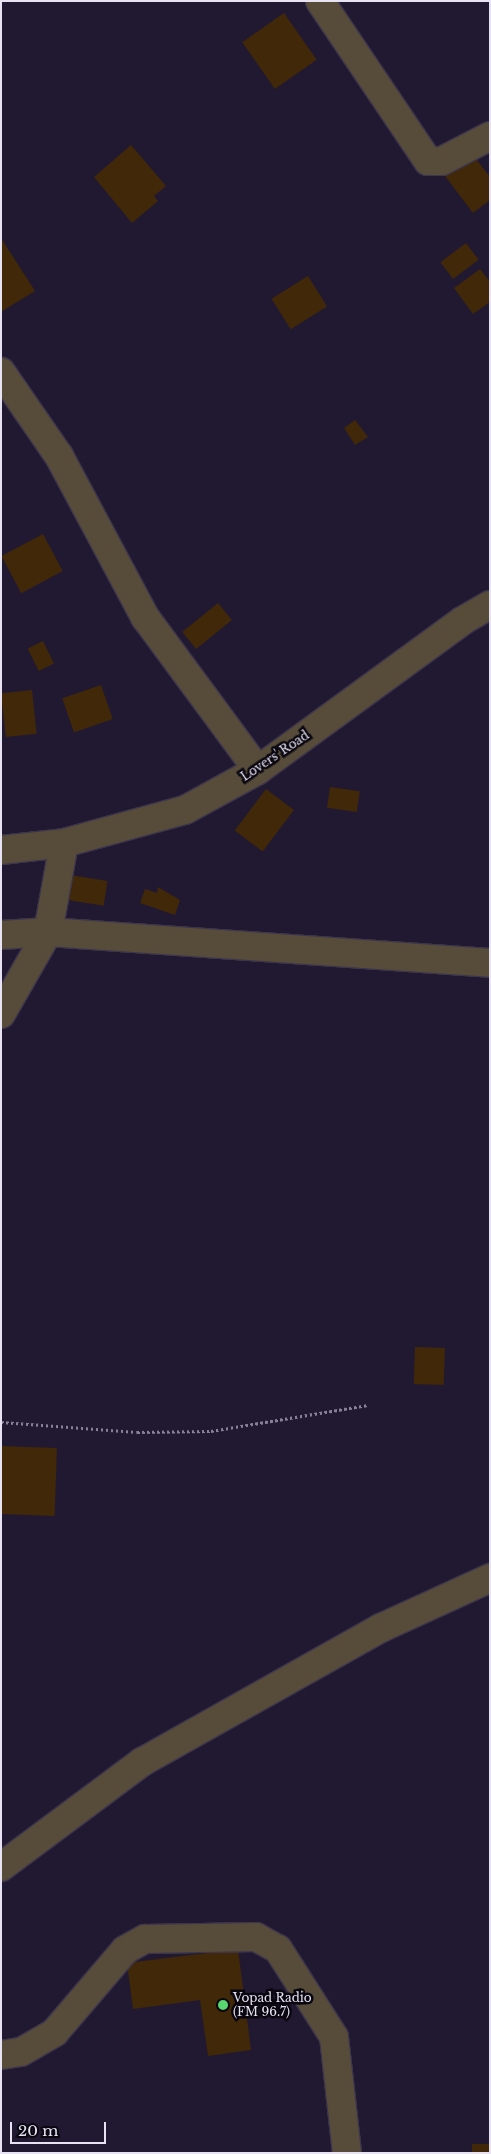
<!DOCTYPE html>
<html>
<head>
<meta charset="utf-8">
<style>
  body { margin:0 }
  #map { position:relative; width:491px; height:2154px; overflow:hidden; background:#211931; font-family:"Libre Baskerville",serif }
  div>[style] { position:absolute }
  .building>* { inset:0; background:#402808; transform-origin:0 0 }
  .path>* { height:3px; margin-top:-1.5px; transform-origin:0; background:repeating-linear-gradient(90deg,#868094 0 2.5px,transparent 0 5px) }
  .roads { filter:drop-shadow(1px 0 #3d354c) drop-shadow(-1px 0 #3d354c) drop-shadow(0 1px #3d354c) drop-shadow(0 -1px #3d354c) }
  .minor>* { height:28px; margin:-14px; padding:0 14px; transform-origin:14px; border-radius:14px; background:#564c39 }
  .dots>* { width:14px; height:14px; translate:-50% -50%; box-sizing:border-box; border:2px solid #090610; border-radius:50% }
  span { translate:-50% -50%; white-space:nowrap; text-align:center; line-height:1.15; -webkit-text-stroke:5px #090610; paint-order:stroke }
  .street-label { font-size:12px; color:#e7e3f3 }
  .poi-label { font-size:12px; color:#e7e3f3 }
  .left { translate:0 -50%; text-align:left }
  .frame { position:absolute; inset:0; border:2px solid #e7e3f3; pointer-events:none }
  .scale { position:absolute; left:10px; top:2122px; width:96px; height:22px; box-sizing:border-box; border:2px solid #e7e3f3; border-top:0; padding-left:6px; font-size:15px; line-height:18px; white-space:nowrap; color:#e7e3f3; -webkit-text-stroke:4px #090610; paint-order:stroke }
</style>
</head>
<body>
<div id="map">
  <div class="building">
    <i style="left:284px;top:13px;width:57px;height:51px;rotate:55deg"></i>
    <i style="clip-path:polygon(131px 145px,166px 186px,154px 196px,158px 201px,132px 223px,94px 177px)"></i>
    <i style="clip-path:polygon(473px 155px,490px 177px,490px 200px,473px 213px,445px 176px)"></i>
    <i style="clip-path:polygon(1px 238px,35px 291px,1px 312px)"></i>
    <i style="left:466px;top:243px;width:21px;height:32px;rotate:53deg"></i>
    <i style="clip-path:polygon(480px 269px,490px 282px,490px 302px,473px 314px,454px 288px)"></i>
    <i style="left:308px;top:276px;width:36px;height:43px;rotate:58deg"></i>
    <i style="clip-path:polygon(355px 420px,368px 437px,355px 445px,344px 428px)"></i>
    <i style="left:43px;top:534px;width:42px;height:47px;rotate:62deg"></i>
    <i style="left:218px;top:603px;width:22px;height:46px;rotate:51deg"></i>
    <i style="left:43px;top:641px;width:25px;height:17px;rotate:64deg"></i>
    <i style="left:101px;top:685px;width:36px;height:41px;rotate:71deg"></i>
    <i style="left:32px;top:690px;width:44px;height:31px;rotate:84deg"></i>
    <i style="left:330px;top:787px;width:30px;height:21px;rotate:8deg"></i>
    <i style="left:266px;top:789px;width:35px;height:52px;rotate:37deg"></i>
    <i style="left:70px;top:875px;width:38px;height:25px;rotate:9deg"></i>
    <i style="clip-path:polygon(158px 887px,180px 900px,175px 915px,140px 903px,145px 889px,157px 893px)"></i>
    <i style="left:415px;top:1347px;width:30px;height:37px;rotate:2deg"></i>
    <i style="left:1px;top:1446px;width:56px;height:68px;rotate:2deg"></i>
    <i style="clip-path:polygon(238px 1949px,251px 2050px,208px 2056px,200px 2000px,133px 2009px,127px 1963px)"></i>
    <i style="left:472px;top:2144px;width:18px;height:9px"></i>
  </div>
  <div class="path">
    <i style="left:1px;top:1422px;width:136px;rotate:4.2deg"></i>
    <i style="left:137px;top:1432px;width:74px;rotate:-0.8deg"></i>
    <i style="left:211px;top:1431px;width:159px;rotate:-9.4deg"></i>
  </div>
  <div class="roads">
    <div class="minor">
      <i style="left:320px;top:1px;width:193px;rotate:56deg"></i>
      <i style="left:428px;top:161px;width:14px"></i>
      <i style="left:442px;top:161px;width:54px;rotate:-27.5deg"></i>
      <i style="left:1px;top:372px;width:102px;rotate:55.4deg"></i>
      <i style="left:59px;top:456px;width:183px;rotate:61.9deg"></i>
      <i style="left:145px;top:617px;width:190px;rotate:53.6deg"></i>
      <i style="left:1px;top:850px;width:63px;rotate:-6.3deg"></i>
      <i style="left:64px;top:843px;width:125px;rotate:-15.3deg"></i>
      <i style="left:185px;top:810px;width:83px;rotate:-28.7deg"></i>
      <i style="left:258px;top:770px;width:253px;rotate:-36.1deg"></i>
      <i style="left:462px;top:621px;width:32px;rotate:-30deg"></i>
      <i style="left:1px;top:935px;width:47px;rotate:-3.7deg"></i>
      <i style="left:48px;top:932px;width:443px;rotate:4deg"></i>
      <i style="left:1px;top:1014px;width:95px;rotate:-60.2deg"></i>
      <i style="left:48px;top:932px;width:90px;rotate:-79.8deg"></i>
      <i style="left:1px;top:1867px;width:176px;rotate:-36.7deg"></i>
      <i style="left:142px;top:1762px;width:274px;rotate:-29.3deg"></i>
      <i style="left:381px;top:1628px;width:120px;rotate:-24.6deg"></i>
      <i style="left:1px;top:2055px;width:20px;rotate:-9deg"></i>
      <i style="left:21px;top:2052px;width:39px;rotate:-30deg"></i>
      <i style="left:55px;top:2032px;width:108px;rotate:-49.5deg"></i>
      <i style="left:125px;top:1950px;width:23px;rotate:-29deg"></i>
      <i style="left:145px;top:1939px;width:111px;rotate:-1deg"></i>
      <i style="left:256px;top:1937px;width:25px;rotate:29deg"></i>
      <i style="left:278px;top:1949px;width:104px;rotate:57.5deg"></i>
      <i style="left:334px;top:2037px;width:117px;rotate:83.6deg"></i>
    </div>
  </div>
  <div class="dots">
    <i style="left:223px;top:2005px;background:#58d56f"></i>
  </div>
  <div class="street-label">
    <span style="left:275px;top:756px;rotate:-34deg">Lovers' Road</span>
  </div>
  <div class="poi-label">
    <span class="left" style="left:233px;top:2005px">Vopad Radio<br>(FM 96.7)</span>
  </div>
  <div class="frame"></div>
  <div class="scale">20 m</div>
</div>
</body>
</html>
